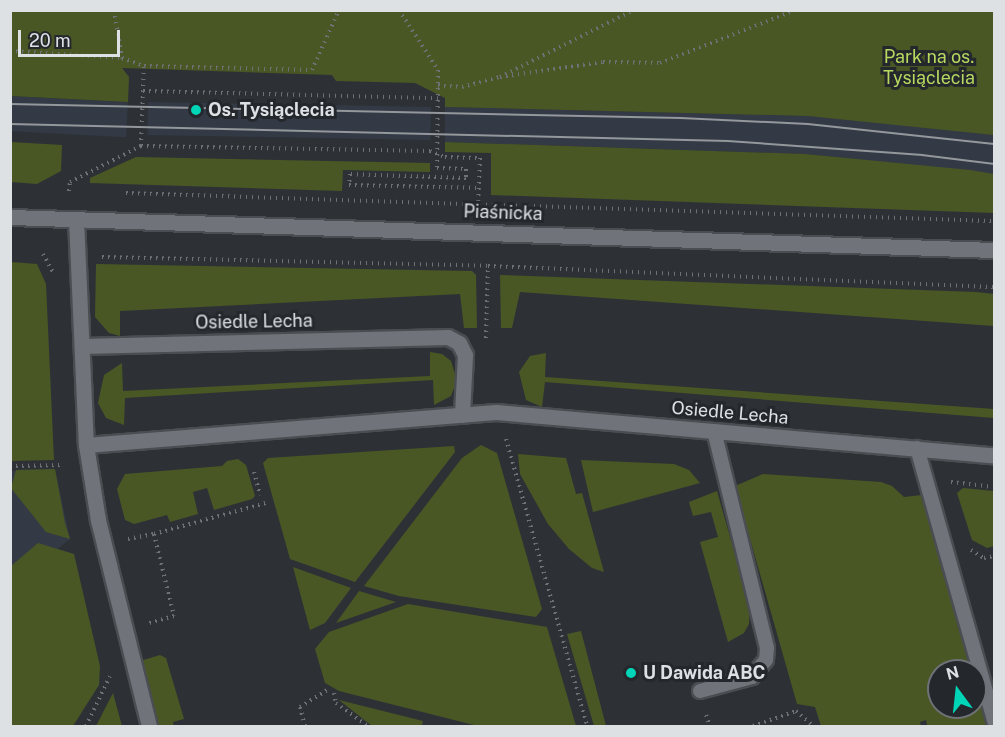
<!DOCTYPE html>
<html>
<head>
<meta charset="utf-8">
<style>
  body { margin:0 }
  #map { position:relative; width:1005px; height:737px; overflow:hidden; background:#2d3136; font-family:"Public Sans",sans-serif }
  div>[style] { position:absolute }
  .built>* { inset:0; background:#333a45; transform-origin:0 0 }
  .green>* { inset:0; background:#495724 }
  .path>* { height:4px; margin-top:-2px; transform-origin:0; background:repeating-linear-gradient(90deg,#6e7175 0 1.5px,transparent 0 6px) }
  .roads { filter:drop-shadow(2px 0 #4a4d51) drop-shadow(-2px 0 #4a4d51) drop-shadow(0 2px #4a4d51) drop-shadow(0 -2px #4a4d51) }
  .lane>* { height:14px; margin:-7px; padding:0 7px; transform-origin:7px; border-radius:7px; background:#70747a }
  .street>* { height:15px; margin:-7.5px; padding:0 7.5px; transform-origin:7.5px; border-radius:7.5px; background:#70747a }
  .tram>* { height:1.5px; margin:-0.75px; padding:0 0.75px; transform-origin:0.75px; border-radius:0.75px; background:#94979b }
  .dots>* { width:16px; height:16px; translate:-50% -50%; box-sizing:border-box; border:3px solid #24272c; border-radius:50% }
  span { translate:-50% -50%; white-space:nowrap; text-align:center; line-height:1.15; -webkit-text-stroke:6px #24272c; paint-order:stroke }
  .park-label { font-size:18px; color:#b7d95f }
  .poi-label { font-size:18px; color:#dee1e4; font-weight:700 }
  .left { translate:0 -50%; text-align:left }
  .street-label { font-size:18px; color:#dee1e4 }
  .frame { position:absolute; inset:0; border:12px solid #dee1e4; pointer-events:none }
  .north { position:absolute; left:927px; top:659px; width:60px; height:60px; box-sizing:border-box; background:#24272c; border:2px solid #6e7176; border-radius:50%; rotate:345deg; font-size:16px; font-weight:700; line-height:24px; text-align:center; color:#dee1e4 }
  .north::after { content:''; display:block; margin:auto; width:21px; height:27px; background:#00d5b7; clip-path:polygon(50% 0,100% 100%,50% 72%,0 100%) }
  .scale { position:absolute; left:18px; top:30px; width:102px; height:27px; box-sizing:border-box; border:3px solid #dee1e4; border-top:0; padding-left:8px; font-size:18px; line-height:21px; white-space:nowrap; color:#dee1e4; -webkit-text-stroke:4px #24272c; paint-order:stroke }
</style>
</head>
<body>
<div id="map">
  <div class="built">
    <i style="left:10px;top:96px;width:118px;height:35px;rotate:3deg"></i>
    <i style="left:148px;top:102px;width:283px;height:33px;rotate:1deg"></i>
    <i style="clip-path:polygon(445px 107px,808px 116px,974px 131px,994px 135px,994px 174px,805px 154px,445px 142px)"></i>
    <i style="clip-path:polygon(55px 469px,70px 539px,11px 586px,11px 471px)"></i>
  </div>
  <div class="green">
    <i style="clip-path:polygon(10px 11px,994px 11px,994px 135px,808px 116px,445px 107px,445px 98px,415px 83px,336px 81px,332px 75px,122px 68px,129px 77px,128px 102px,11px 96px)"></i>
    <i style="clip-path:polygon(11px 142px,62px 145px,61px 171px,37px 184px,11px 182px)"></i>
    <i style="clip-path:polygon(445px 142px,805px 154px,970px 170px,994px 174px,994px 213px,491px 195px,491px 153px,445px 152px)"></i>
    <i style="clip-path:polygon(136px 157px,430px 163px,430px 172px,343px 170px,342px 191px,90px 183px,90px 178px)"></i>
    <i style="clip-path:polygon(11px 262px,37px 264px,46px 284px,54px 460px,11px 461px)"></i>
    <i style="clip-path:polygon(96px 264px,472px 271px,476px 275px,477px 328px,464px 328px,460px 294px,120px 311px,120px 336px,109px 333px,95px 317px)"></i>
    <i style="clip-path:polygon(500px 275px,976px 292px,994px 294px,994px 326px,520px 292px,512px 328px,501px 328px)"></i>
    <i style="clip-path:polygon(430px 352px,442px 354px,451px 361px,457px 380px,451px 396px,434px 405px,433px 380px,125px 398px,124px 425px,106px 418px,98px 403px,104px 375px,122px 363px,123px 391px,430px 376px)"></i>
    <i style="clip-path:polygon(546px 353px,545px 377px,994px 409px,994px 418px,545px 382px,542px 407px,526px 400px,519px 372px,530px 356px)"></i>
    <i style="clip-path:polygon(481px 445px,497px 453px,542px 609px,536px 617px,399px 596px,364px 586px,462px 458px)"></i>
    <i style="clip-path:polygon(454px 446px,455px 452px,355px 582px,290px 559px,263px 463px,268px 458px)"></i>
    <i style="clip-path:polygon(518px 454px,566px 458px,576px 494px,582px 493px,604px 572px,592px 568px,569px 549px,548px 524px,520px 474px)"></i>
    <i style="clip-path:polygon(238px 459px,246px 465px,255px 496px,252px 499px,214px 510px,207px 488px,193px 492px,198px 514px,170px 522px,167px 515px,134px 524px,125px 520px,117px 489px,125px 474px,222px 466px,227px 461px)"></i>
    <i style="clip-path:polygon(581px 460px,674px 464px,689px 470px,700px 483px,593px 512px)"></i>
    <i style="clip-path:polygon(55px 469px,65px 523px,70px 539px,46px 532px,11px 488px,16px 470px)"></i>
    <i style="clip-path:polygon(763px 474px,881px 482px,892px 486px,904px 497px,922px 495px,973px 671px,939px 671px,939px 707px,975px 707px,975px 677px,989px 726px,927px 726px,926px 720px,920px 722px,921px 726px,821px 726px,815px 707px,797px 704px,735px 486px)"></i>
    <i style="clip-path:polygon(963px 488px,994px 491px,994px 546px,987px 548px,972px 540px,957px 493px)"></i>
    <i style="clip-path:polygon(717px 491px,750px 607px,749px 624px,744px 633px,728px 642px,700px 542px,718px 537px,711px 512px,693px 516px,689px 502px)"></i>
    <i style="clip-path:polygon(38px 543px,74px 554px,100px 666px,99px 685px,73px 726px,11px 726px,11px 566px)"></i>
    <i style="clip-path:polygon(293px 567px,351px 588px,325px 623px,310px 630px)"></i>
    <i style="clip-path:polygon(359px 591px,396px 602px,336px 623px)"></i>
    <i style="clip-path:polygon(408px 604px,547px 627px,576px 726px,478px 726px,339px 691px,325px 683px,315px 649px,329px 632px)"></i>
    <i style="clip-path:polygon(581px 631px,606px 726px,594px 726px,567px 634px)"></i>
    <i style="clip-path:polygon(160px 655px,166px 658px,184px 719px,173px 722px,174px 726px,159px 726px,140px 661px)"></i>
    <i style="clip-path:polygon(113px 693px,122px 726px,96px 726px)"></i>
    <i style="clip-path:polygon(339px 700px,423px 721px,422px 726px,372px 726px)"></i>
  </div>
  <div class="path">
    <i style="left:114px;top:10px;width:49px;rotate:80.5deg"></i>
    <i style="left:399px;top:10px;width:72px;rotate:57deg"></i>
    <i style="left:438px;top:70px;width:98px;rotate:90.6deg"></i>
    <i style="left:437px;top:168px;width:29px;rotate:2deg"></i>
    <i style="left:466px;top:169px;width:9px;rotate:90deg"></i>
    <i style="left:466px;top:178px;width:116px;rotate:-178deg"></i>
    <i style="left:350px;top:174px;width:11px;rotate:95deg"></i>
    <i style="left:349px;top:185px;width:130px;rotate:1.3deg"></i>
    <i style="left:989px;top:10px;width:5px;rotate:11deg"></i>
    <i style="left:10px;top:51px;width:112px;rotate:3.6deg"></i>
    <i style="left:122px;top:58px;width:23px;rotate:20deg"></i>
    <i style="left:144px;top:66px;width:168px;rotate:1.4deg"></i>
    <i style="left:312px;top:70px;width:66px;rotate:-65.8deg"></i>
    <i style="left:500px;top:77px;width:104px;rotate:-8.3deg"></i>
    <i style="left:603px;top:62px;width:57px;rotate:1deg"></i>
    <i style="left:660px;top:63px;width:146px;rotate:-21.3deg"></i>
    <i style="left:438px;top:86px;width:24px;rotate:2deg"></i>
    <i style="left:462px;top:87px;width:39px;rotate:-15deg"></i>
    <i style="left:500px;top:77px;width:150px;rotate:-26.6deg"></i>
    <i style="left:143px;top:91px;width:295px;rotate:1.4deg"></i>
    <i style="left:141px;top:146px;width:80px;rotate:-87.9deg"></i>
    <i style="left:69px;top:191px;width:9px;rotate:-84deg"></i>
    <i style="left:70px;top:182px;width:80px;rotate:-26.9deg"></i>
    <i style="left:141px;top:146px;width:289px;rotate:1deg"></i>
    <i style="left:430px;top:151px;width:16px;rotate:22deg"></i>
    <i style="left:445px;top:157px;width:35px;rotate:2deg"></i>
    <i style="left:480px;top:158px;width:48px;rotate:92.4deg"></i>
    <i style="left:126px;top:193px;width:868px;rotate:1.85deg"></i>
    <i style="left:43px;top:254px;width:21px;rotate:61deg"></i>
    <i style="left:102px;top:257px;width:386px;rotate:1.3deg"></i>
    <i style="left:488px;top:266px;width:506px;rotate:2.38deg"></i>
    <i style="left:486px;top:338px;width:72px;rotate:-88.4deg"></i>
    <i style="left:506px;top:439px;width:298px;rotate:74.2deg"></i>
    <i style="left:10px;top:466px;width:52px;rotate:-1.1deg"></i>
    <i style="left:254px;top:472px;width:24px;rotate:75deg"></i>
    <i style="left:951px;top:482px;width:43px;rotate:6.6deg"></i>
    <i style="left:154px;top:534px;width:116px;rotate:-15.5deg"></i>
    <i style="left:128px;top:539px;width:26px;rotate:-11deg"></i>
    <i style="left:154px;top:534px;width:84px;rotate:76.3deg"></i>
    <i style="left:174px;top:616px;width:26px;rotate:164deg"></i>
    <i style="left:971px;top:550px;width:15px;rotate:32deg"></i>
    <i style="left:984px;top:558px;width:10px;rotate:-11deg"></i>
    <i style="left:334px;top:693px;width:10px;rotate:79deg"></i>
    <i style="left:336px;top:703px;width:39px;rotate:36deg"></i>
    <i style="left:706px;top:715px;width:12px;rotate:70deg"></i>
    <i style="left:86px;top:726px;width:55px;rotate:-64.4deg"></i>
    <i style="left:305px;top:726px;width:20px;rotate:-105deg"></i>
    <i style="left:300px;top:707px;width:34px;rotate:-32deg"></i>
    <i style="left:753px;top:726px;width:46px;rotate:-19.2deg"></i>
    <i style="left:796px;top:711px;width:23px;rotate:41deg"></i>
  </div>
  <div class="roads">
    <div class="lane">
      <i style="left:917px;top:448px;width:284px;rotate:74.2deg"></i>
      <i style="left:700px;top:691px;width:54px;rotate:-15.1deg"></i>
      <i style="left:752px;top:677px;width:22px;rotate:-51deg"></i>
      <i style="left:766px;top:660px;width:12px;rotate:-85deg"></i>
      <i style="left:767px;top:648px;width:223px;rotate:-103.7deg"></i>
    </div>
    <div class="street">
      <i style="left:10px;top:217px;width:985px;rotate:1.92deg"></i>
      <i style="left:76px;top:219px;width:226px;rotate:87.5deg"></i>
      <i style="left:86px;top:445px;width:76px;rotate:80.9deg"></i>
      <i style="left:98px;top:520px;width:212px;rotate:76.1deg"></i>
      <i style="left:82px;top:346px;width:366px;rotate:-1.4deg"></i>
      <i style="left:448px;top:337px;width:13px;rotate:29deg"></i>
      <i style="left:459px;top:343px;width:13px;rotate:63deg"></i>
      <i style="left:465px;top:355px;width:60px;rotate:92.9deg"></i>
      <i style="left:86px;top:445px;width:411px;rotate:-4.6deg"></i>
      <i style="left:496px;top:412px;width:500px;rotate:5deg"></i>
    </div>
  </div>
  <div class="tram">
    <i style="left:10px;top:104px;width:671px;rotate:1.2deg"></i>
    <i style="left:681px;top:118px;width:127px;rotate:2.7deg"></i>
    <i style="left:808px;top:124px;width:187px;rotate:6.1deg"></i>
    <i style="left:10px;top:124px;width:718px;rotate:1.36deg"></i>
    <i style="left:728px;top:141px;width:195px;rotate:4.1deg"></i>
    <i style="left:922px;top:155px;width:73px;rotate:7.1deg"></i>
  </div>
  <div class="dots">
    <i style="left:196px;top:110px;background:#00d5b7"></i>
    <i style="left:631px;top:673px;background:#00d5b7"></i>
  </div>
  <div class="park-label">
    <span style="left:929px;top:68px">Park na os.<br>Tysiąclecia</span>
  </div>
  <div class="poi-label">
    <span class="left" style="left:208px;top:110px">Os. Tysiąclecia</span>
    <span class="left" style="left:643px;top:673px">U Dawida ABC</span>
  </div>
  <div class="street-label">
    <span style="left:503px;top:213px;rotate:2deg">Piaśnicka</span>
    <span style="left:254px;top:322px;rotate:-1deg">Osiedle Lecha</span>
    <span style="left:730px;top:413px;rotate:5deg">Osiedle Lecha</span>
  </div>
  <div class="frame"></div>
  <div class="north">N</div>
  <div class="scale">20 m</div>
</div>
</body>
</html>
